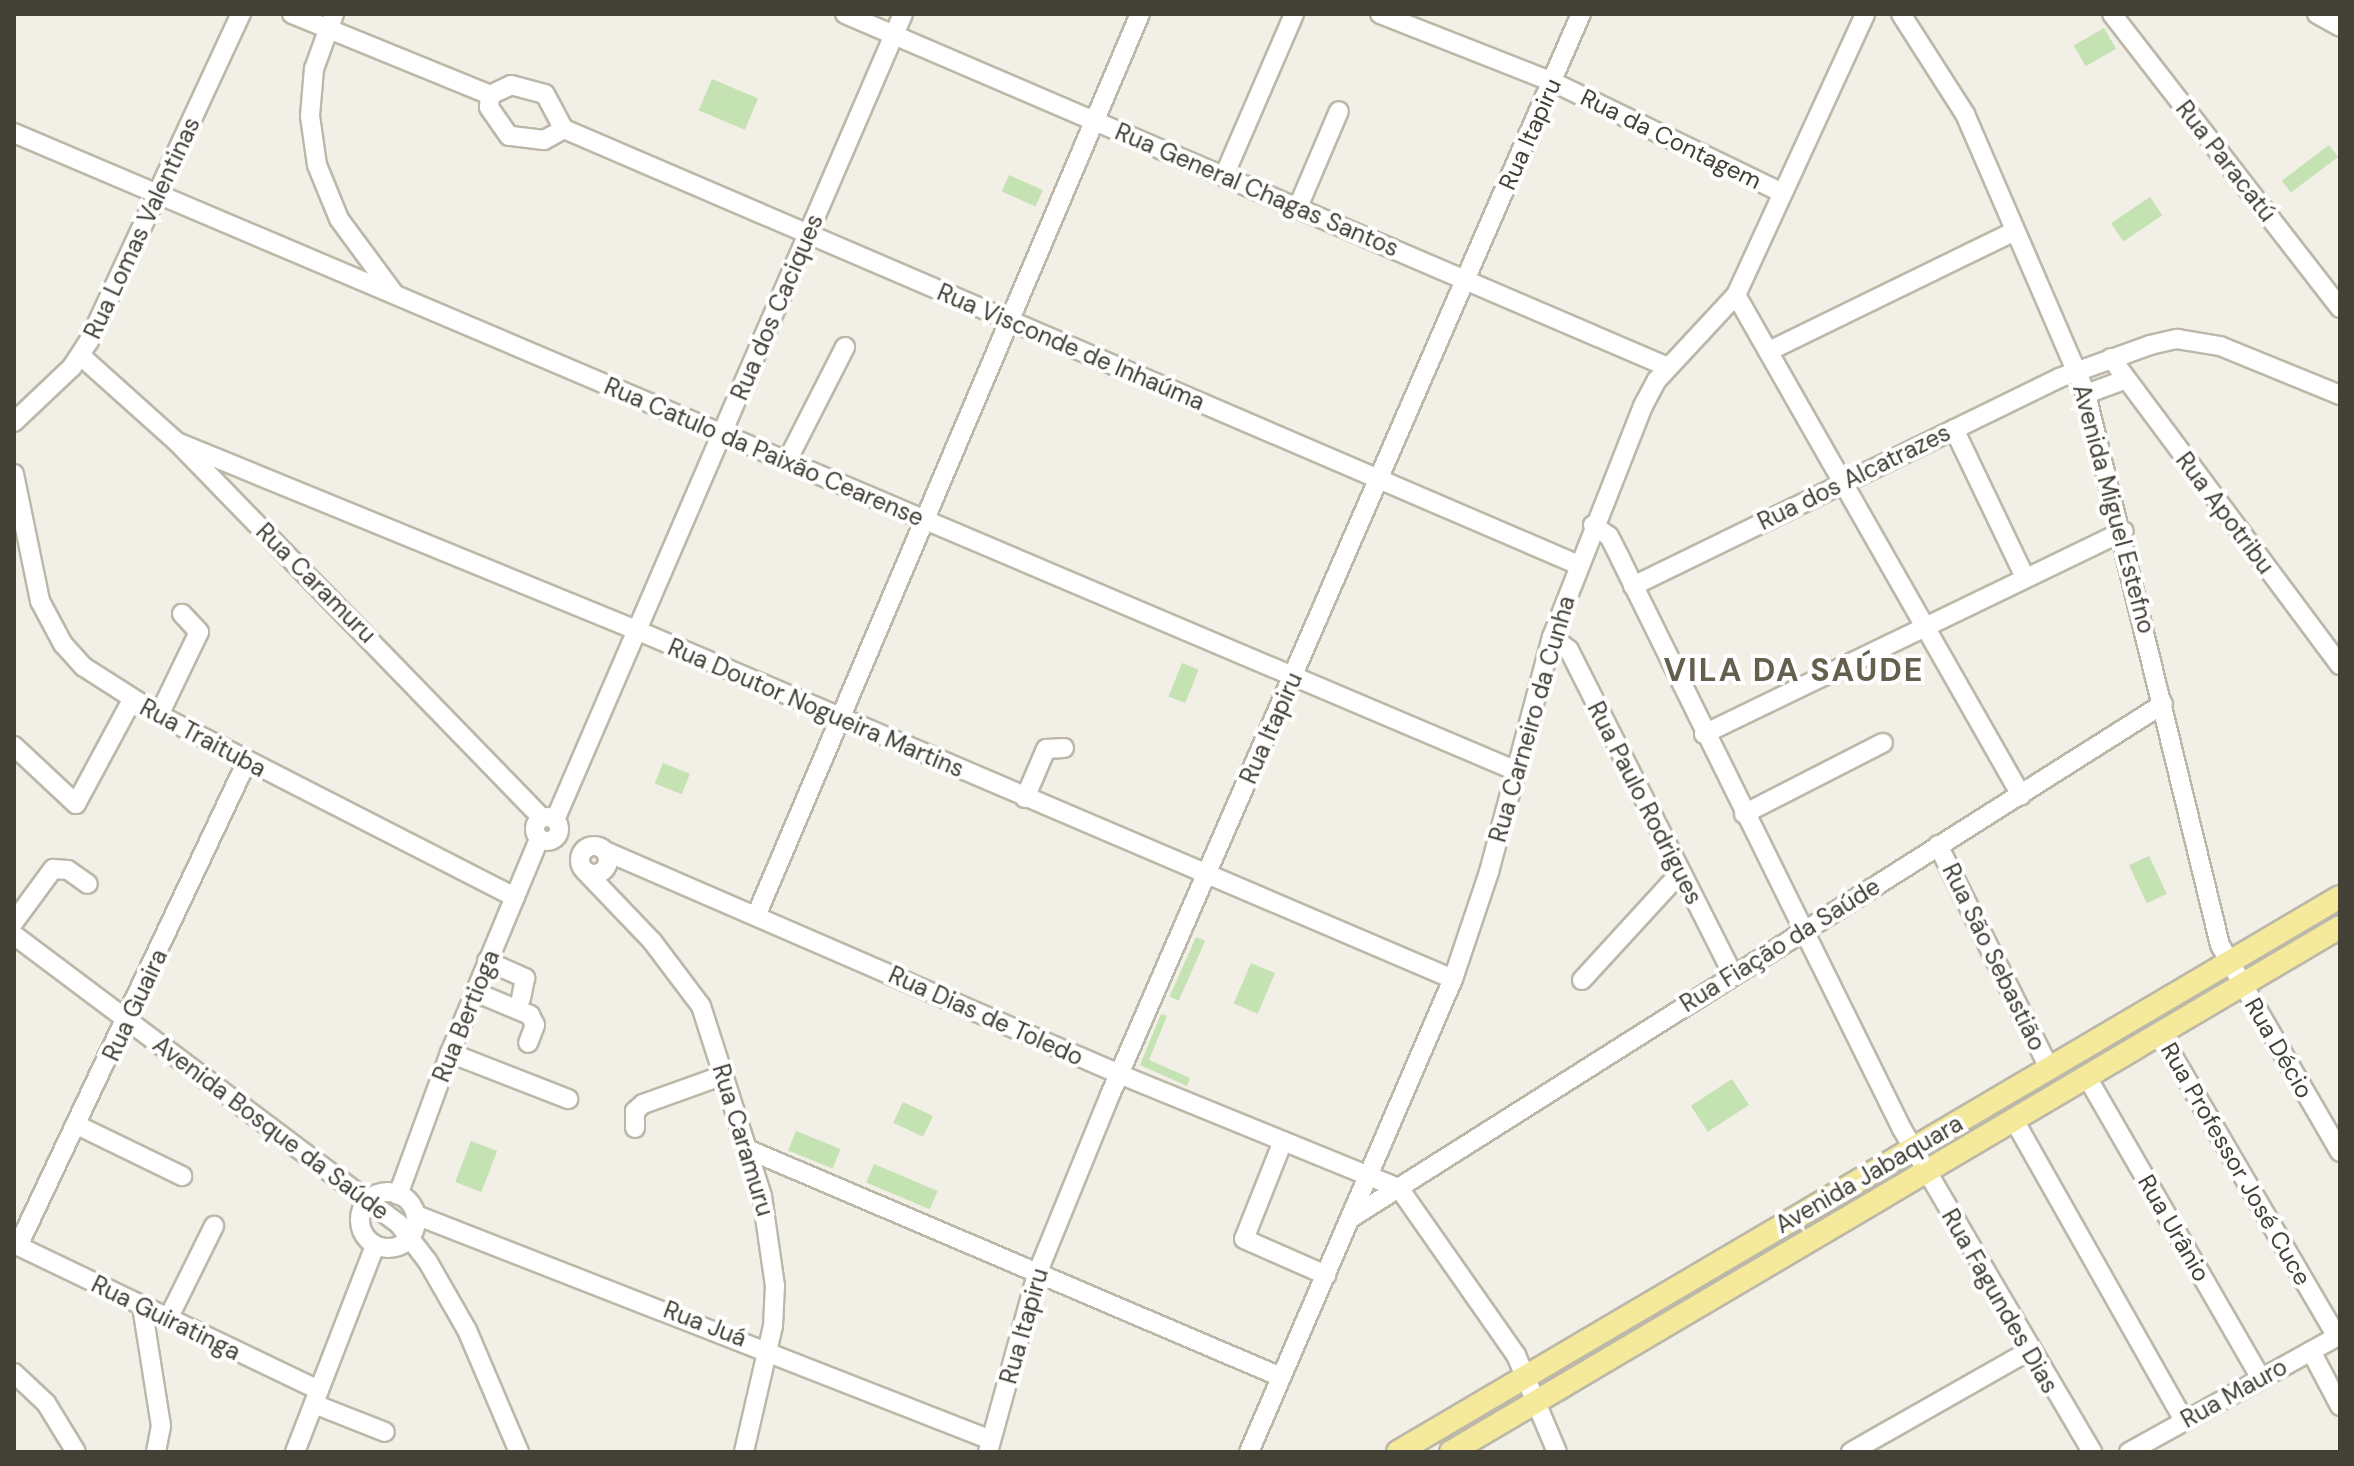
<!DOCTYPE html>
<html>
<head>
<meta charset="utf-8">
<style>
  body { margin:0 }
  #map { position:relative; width:2354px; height:1466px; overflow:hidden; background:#f1efe6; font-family:"DM Sans",sans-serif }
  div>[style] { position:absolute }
  .green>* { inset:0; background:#c5e2b2; transform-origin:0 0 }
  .roads { filter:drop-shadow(2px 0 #bcb8a9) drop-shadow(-2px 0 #bcb8a9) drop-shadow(0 2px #bcb8a9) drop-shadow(0 -2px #bcb8a9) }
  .minor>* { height:18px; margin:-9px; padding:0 9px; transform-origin:9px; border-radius:9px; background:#fff }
  .minor>.ring { margin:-9px; padding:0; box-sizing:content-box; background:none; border:18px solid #fff; border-radius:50% }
  .major>* { height:22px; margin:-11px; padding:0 11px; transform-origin:11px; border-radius:11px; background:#f5e99b }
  span { translate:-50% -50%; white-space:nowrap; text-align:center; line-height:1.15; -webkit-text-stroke:8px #fff; paint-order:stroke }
  .street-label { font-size:24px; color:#434036 }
  .district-label { font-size:32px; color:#655f4e; font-weight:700; letter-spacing:2px }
  .frame { position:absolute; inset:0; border:16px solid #434036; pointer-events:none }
</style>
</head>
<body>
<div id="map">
  <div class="green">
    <i style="left:2104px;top:28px;width:24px;height:35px;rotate:60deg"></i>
    <i style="left:712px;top:79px;width:50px;height:34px;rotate:23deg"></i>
    <i style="left:2329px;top:145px;width:15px;height:59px;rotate:53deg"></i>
    <i style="left:1009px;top:175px;width:37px;height:18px;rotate:24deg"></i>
    <i style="left:2150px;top:197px;width:22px;height:47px;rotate:56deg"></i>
    <i style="left:1182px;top:663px;width:18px;height:36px;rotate:22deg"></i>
    <i style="left:663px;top:763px;width:29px;height:22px;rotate:22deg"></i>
    <i style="left:2149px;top:856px;width:42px;height:22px;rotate:65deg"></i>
    <i style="left:1196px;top:937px;width:10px;height:65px;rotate:24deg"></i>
    <i style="left:1251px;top:963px;width:26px;height:44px;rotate:23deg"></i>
    <i style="left:2215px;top:982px;width:7px;height:324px;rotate:63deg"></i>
    <i style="clip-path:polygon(1161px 1014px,1167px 1016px,1149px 1060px,1190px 1078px,1187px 1086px,1140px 1065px)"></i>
    <i style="left:1732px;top:1079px;width:31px;height:49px;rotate:57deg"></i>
    <i style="left:903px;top:1102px;width:33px;height:23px;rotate:25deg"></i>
    <i style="left:796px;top:1131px;width:48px;height:21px;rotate:22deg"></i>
    <i style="left:471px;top:1141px;width:28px;height:44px;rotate:21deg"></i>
    <i style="left:874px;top:1164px;width:69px;height:20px;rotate:23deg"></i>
    <i style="left:1894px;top:1171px;width:7px;height:403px;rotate:56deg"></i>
  </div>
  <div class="roads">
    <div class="minor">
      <i style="left:292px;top:14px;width:214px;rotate:22.2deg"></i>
      <i style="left:334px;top:14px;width:59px;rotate:110deg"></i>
      <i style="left:314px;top:69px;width:47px;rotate:94.9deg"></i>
      <i style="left:310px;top:116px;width:49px;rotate:81.9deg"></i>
      <i style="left:317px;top:165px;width:58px;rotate:67.8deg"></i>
      <i style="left:339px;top:219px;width:94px;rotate:53.6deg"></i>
      <i style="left:845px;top:14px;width:896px;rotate:23.22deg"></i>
      <i style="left:1380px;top:14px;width:186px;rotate:21.5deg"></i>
      <i style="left:1553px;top:82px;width:255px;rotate:25.8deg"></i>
      <i style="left:1901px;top:14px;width:119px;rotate:57.4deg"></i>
      <i style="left:1965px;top:114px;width:305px;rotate:66.6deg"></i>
      <i style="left:2086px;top:394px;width:567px;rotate:76.33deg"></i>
      <i style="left:2220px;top:945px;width:239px;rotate:59.9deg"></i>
      <i style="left:2112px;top:14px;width:372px;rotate:52.2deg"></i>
      <i style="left:2317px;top:14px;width:26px;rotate:29deg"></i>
      <i style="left:511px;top:85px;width:35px;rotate:15deg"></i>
      <i style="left:545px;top:94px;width:40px;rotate:62deg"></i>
      <i style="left:564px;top:129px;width:23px;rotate:151deg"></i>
      <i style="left:544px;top:140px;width:35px;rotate:-173deg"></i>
      <i style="left:509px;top:136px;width:35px;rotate:-125deg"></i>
      <i style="left:489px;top:107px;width:12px;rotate:-85deg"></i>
      <i style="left:490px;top:95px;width:23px;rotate:-25deg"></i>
      <i style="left:564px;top:129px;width:1105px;rotate:23.25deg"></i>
      <i style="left:14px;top:133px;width:1630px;rotate:23.01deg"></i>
      <i style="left:1224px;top:176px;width:176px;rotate:-66.6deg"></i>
      <i style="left:1298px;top:207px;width:104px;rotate:-66.9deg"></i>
      <i style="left:1736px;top:295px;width:576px;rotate:60.32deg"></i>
      <i style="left:1769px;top:351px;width:274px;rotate:-26deg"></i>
      <i style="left:81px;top:356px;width:129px;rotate:41.9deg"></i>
      <i style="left:177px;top:442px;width:524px;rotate:45.85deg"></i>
      <i style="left:2111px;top:358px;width:383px;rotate:53.3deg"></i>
      <i style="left:2086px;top:394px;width:40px;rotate:-20.2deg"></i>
      <i style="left:14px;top:422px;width:80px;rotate:-43.5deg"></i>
      <i style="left:72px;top:367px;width:31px;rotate:-57deg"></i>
      <i style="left:89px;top:341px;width:361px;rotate:-65.1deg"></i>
      <i style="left:1954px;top:429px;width:162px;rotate:64.4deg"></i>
      <i style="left:177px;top:442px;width:501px;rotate:22.27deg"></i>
      <i style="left:641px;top:632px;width:883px;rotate:23.14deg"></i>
      <i style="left:787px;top:461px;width:128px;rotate:-63deg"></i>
      <i style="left:14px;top:474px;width:130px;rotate:78.4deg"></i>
      <i style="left:40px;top:601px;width:49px;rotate:61.9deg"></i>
      <i style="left:63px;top:644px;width:31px;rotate:48deg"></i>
      <i style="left:84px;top:667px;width:89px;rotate:32.6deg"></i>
      <i style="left:159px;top:715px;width:400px;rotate:27.1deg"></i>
      <i style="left:1593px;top:525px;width:19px;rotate:35deg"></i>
      <i style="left:1609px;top:536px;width:27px;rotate:63deg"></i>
      <i style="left:1621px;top:560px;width:635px;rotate:63.72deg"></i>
      <i style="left:1902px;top:1129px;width:375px;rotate:59.5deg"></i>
      <i style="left:1633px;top:586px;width:474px;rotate:-26deg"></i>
      <i style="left:2059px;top:378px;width:97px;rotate:-19.9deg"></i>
      <i style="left:2150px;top:345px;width:28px;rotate:-13deg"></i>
      <i style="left:2177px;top:339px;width:44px;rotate:9.2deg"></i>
      <i style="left:2220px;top:346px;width:130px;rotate:22.2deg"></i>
      <i style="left:1552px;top:637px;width:21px;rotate:37deg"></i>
      <i style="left:1569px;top:650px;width:363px;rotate:63.2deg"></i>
      <i style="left:159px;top:715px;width:92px;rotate:-64.3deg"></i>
      <i style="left:199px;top:632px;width:25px;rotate:-133deg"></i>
      <i style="left:1704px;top:734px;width:466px;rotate:-25.8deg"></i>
      <i style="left:14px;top:746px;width:85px;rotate:43.1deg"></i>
      <i style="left:76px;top:804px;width:118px;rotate:-61.7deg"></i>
      <i style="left:1025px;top:798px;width:53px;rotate:-66.8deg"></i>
      <i style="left:1046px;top:749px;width:18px;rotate:-3deg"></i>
      <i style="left:1744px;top:814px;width:156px;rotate:-27.1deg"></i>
      <i class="ring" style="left:535px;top:817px;width:6px;height:6px"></i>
      <i style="left:555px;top:820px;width:878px;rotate:-66.65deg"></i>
      <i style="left:1938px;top:845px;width:249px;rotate:63.5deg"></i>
      <i class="ring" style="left:580px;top:846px;width:10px;height:10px"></i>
      <i style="left:605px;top:851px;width:560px;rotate:23.45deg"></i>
      <i style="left:1119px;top:1074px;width:302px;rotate:22.2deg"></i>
      <i style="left:1399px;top:1188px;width:204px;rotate:55deg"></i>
      <i style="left:1516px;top:1355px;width:105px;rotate:67.1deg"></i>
      <i style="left:585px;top:871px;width:97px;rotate:46.3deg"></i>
      <i style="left:652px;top:941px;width:81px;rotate:53deg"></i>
      <i style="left:701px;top:1006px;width:200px;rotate:72.2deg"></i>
      <i style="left:762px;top:1196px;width:91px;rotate:81.8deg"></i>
      <i style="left:775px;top:1286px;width:40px;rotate:92.9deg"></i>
      <i style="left:773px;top:1326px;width:129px;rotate:103deg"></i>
      <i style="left:756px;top:916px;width:980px;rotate:-66.94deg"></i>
      <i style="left:14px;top:922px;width:66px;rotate:-53.7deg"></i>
      <i style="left:53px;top:869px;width:15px;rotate:4deg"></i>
      <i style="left:68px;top:870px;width:24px;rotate:35deg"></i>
      <i style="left:14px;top:935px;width:480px;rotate:36.9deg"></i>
      <i style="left:398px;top:1223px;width:49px;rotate:52.4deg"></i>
      <i style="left:428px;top:1262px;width:78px;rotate:60.2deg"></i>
      <i style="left:467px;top:1330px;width:133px;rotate:66.9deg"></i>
      <i style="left:487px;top:961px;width:42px;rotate:24.1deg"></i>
      <i style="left:525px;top:978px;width:21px;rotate:101deg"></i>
      <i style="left:1582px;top:980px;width:145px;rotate:-47.5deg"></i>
      <i style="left:475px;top:992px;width:60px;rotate:22.7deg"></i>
      <i style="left:530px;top:1015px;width:11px;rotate:63deg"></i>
      <i style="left:535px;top:1025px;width:19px;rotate:111deg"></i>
      <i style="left:2160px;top:1034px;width:351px;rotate:59.7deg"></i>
      <i style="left:450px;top:1053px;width:127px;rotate:21.3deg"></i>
      <i style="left:2087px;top:1077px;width:348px;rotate:60deg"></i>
      <i style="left:2014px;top:1120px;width:346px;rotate:60.5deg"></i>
      <i style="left:77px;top:1125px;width:117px;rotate:25.9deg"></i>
      <i style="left:635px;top:1128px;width:17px;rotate:-90deg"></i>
      <i style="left:635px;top:1111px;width:11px;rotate:-41deg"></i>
      <i style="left:643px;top:1104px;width:86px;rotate:-19.7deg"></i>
      <i style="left:1283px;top:1141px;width:105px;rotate:111.7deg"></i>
      <i style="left:1244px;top:1239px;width:90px;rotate:23.7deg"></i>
      <i style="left:747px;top:1149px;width:581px;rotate:23.12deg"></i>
      <i class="ring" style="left:360px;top:1192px;width:38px;height:38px"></i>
      <i style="left:398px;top:1195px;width:151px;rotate:-69.9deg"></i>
      <i style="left:450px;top:1053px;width:232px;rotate:-67.4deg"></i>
      <i style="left:416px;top:1215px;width:617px;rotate:21.37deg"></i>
      <i style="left:1351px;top:1218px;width:961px;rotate:-32.33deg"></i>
      <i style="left:14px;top:1244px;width:338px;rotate:25.6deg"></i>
      <i style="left:18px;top:1246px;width:536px;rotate:-64.72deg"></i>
      <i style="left:142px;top:1306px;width:121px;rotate:81deg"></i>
      <i style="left:161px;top:1426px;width:26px;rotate:101deg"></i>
      <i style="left:168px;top:1319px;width:104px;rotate:-63.7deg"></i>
      <i style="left:2311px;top:1351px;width:62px;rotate:62.2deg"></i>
      <i style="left:14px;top:1373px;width:44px;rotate:43.2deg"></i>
      <i style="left:46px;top:1403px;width:57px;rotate:58.5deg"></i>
      <i style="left:314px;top:1404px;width:76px;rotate:21.5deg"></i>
      <i style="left:295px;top:1452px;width:221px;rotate:-68.8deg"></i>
      <i style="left:988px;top:1452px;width:185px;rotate:-74.6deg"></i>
      <i style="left:1037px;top:1274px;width:193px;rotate:-67.8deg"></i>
      <i style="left:1110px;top:1095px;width:1179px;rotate:-66.46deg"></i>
      <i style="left:1249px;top:1452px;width:515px;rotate:-66.67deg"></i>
      <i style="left:1453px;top:979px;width:113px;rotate:-71.4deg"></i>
      <i style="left:1489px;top:872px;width:243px;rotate:-75deg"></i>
      <i style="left:1552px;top:637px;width:248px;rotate:-68.5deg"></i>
      <i style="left:1643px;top:406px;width:30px;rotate:-62deg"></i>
      <i style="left:1657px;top:380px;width:116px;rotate:-47.1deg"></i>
      <i style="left:1736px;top:295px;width:309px;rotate:-65.3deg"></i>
      <i style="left:1851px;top:1452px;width:205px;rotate:-29.6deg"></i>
      <i style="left:2129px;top:1452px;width:241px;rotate:-29deg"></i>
    </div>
    <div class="major">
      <i style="left:1398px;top:1452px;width:1093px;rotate:-30.51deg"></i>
      <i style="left:1451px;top:1452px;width:1032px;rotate:-30.56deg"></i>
    </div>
  </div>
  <div class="street-label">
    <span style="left:1530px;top:134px;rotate:-66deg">Rua Itapiru</span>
    <span style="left:1671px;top:139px;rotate:26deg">Rua da Contagem</span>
    <span style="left:2226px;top:161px;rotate:52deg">Rua Paracatú</span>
    <span style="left:1257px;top:190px;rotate:23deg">Rua General Chagas Santos</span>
    <span style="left:142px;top:228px;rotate:-65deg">Rua Lomas Valentinas</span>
    <span style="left:777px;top:307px;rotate:-67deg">Rua dos Caciques</span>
    <span style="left:1071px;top:347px;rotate:23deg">Rua Visconde de Inhaúma</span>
    <span style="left:764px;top:452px;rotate:23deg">Rua Catulo da Paixão Cearense</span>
    <span style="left:1854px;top:477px;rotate:-26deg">Rua dos Alcatrazes</span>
    <span style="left:2114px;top:509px;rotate:75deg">Avenida Miguel Estefno</span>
    <span style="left:2225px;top:513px;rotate:53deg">Rua Apotribu</span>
    <span style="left:316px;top:583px;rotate:45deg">Rua Caramuru</span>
    <span style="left:816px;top:708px;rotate:23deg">Rua Doutor Nogueira Martins</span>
    <span style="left:1532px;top:719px;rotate:-74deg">Rua Carneiro da Cunha</span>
    <span style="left:1271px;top:728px;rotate:-66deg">Rua Itapiru</span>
    <span style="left:203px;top:738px;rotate:28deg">Rua Traituba</span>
    <span style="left:1645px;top:803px;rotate:63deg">Rua Paulo Rodrigues</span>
    <span style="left:1780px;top:945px;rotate:-32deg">Rua Fiação da Saúde</span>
    <span style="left:1994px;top:957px;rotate:64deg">Rua São Sebastião</span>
    <span style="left:135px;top:1005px;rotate:-65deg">Rua Guaira</span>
    <span style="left:466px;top:1016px;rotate:-68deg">Rua Bertioga</span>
    <span style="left:986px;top:1016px;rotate:24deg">Rua Dias de Toledo</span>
    <span style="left:2279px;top:1048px;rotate:60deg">Rua Décio</span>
    <span style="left:271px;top:1128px;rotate:37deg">Avenida Bosque da Saúde</span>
    <span style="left:743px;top:1140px;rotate:73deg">Rua Caramuru</span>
    <span style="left:2236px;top:1164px;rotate:60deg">Rua Professor José Cuce</span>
    <span style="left:1869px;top:1174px;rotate:-30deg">Avenida Jabaquara</span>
    <span style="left:2174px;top:1228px;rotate:60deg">Rua Urânio</span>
    <span style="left:2000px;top:1301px;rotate:60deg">Rua Fagundes Dias</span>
    <span style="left:166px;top:1318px;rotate:26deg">Rua Guiratinga</span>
    <span style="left:705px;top:1324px;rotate:21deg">Rua Juá</span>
    <span style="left:1024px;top:1326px;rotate:-74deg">Rua Itapiru</span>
    <span style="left:2234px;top:1393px;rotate:-29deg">Rua Mauro</span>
  </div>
  <div class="district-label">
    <span style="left:1794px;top:670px">VILA DA SAÚDE</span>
  </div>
  <div class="frame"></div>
</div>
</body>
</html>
